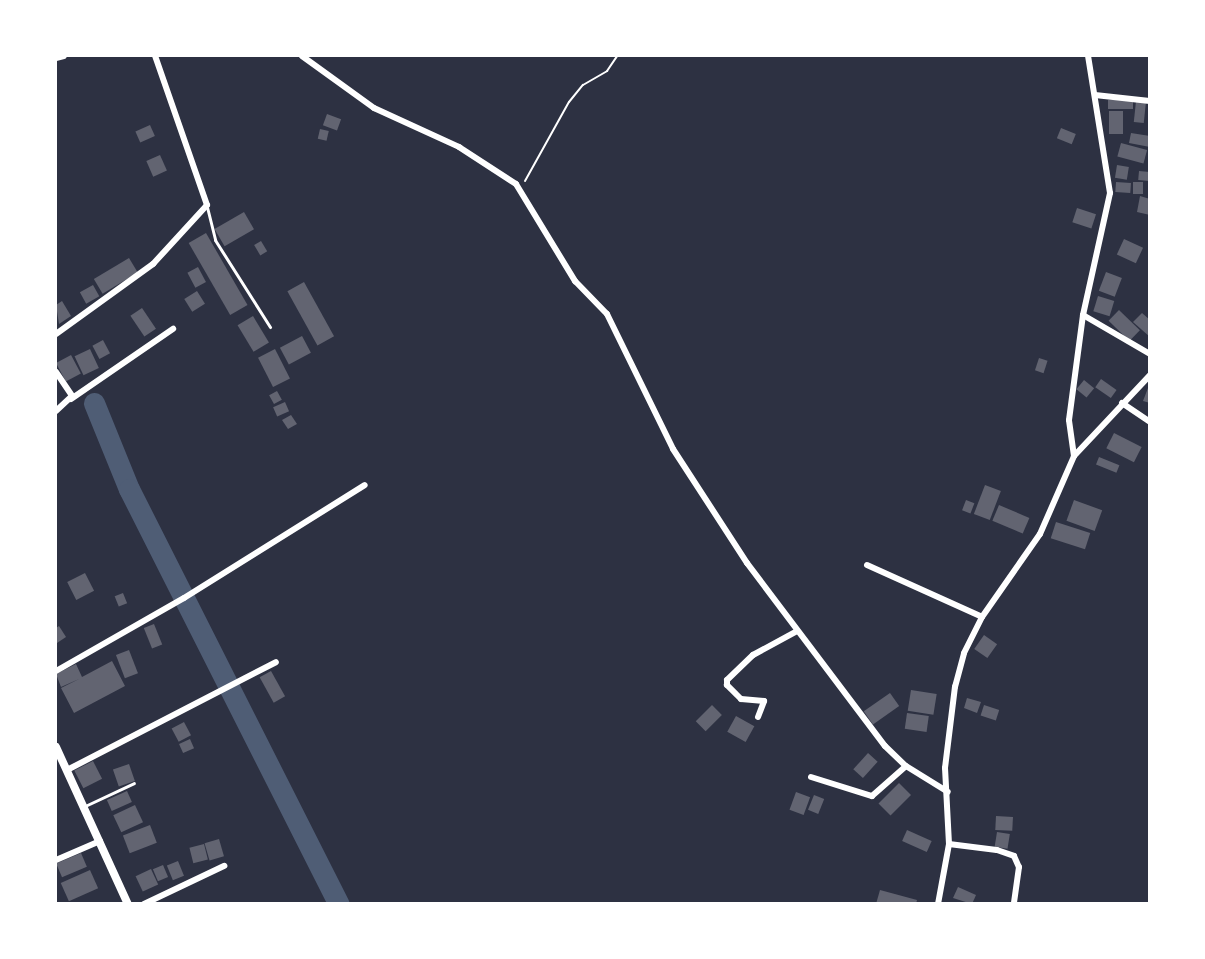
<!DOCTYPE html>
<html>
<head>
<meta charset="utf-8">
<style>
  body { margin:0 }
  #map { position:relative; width:1205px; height:959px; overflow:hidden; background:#2d3142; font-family:"Exo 2",sans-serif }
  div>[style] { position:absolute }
  .river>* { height:21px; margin:-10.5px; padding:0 10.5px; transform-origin:10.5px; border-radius:10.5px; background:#4f5d75 }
  .building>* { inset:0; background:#626471; transform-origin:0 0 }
  .path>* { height:2px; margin:-1px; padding:0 1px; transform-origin:1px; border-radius:1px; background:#fff }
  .service>* { height:3px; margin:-1.5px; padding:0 1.5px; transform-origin:1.5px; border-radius:1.5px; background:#fff }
  .minor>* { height:6px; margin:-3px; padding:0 3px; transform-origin:3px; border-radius:3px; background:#fff }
  .tertiary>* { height:8px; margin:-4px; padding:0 4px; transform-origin:4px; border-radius:4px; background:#fff }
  span { translate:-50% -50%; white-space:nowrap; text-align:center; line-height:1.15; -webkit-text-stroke:4.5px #fff; paint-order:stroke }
  .frame { position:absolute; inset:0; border:57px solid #fff; pointer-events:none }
</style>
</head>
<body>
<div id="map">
  <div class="river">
    <i style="left:94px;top:403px;width:93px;rotate:67.9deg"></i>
    <i style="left:129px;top:489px;width:465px;rotate:63.2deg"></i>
  </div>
  <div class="building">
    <i style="left:1108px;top:100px;width:25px;height:9px"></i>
    <i style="left:1136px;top:101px;width:10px;height:21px;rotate:6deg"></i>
    <i style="left:1109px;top:111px;width:14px;height:23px"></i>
    <i style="left:327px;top:114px;width:15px;height:12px;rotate:20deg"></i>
    <i style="left:150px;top:125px;width:12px;height:16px;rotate:66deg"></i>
    <i style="left:1061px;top:128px;width:16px;height:11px;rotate:22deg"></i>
    <i style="left:320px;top:129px;width:9px;height:10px;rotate:13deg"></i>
    <i style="clip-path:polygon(1131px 133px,1150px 136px,1150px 147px,1129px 143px)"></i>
    <i style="left:1121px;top:143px;width:27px;height:14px;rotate:15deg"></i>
    <i style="left:160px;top:155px;width:17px;height:15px;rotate:66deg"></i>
    <i style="left:1117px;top:165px;width:12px;height:13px;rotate:9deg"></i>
    <i style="left:1139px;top:171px;width:11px;height:9px;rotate:5deg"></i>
    <i style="left:1116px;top:182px;width:15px;height:10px;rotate:4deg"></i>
    <i style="left:1133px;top:182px;width:10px;height:12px"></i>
    <i style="clip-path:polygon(1140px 196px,1150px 199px,1150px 215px,1137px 212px)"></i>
    <i style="left:1077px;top:208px;width:20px;height:15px;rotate:18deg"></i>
    <i style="left:244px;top:212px;width:20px;height:34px;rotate:60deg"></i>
    <i style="left:206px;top:233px;width:83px;height:20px;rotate:60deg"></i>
    <i style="left:1124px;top:239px;width:21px;height:17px;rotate:25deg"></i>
    <i style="left:261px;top:241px;width:12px;height:8px;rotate:59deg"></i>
    <i style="left:129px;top:258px;width:17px;height:41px;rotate:59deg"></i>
    <i style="left:198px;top:267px;width:17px;height:12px;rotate:62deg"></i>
    <i style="left:1106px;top:272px;width:17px;height:20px;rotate:21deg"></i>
    <i style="left:304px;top:282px;width:62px;height:19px;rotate:61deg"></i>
    <i style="left:93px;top:285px;width:13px;height:15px;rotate:61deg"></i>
    <i style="left:197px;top:291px;width:15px;height:15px;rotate:58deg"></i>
    <i style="left:1098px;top:296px;width:17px;height:16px;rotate:17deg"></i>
    <i style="clip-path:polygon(62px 301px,71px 316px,59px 324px,56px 305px)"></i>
    <i style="left:142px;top:308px;width:25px;height:14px;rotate:56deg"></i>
    <i style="left:1119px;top:310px;width:29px;height:15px;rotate:44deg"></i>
    <i style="clip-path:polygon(1142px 313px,1150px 320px,1150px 337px,1133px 322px)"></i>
    <i style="left:253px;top:316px;width:31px;height:18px;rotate:59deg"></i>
    <i style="left:302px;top:336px;width:19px;height:25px;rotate:62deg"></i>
    <i style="left:103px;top:340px;width:15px;height:12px;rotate:62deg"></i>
    <i style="left:90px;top:349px;width:21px;height:17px;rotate:65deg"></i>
    <i style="left:275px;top:349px;width:33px;height:19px;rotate:63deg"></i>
    <i style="left:71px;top:355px;width:21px;height:17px;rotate:62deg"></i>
    <i style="left:1039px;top:358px;width:9px;height:13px;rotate:18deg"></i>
    <i style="left:1101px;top:379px;width:19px;height:10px;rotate:35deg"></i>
    <i style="left:1084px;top:380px;width:13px;height:12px;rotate:39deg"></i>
    <i style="clip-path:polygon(1148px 388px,1150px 389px,1150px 403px,1143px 401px)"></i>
    <i style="left:277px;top:391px;width:10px;height:9px;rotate:61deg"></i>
    <i style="left:285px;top:402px;width:10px;height:13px;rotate:66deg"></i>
    <i style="clip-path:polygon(291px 415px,297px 424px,288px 429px,282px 420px)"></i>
    <i style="left:1114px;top:433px;width:31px;height:17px;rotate:27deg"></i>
    <i style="left:1099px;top:457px;width:22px;height:8px;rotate:22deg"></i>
    <i style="left:985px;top:485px;width:17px;height:31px;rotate:21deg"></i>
    <i style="left:966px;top:500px;width:9px;height:11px;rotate:21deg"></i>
    <i style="left:1074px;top:500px;width:30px;height:22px;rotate:20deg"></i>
    <i style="left:999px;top:505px;width:33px;height:17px;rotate:23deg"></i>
    <i style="left:1056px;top:522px;width:36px;height:17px;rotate:18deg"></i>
    <i style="left:85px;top:573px;width:20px;height:20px;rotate:63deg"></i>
    <i style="left:123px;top:593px;width:11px;height:9px;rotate:68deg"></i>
    <i style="left:154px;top:624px;width:22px;height:11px;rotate:68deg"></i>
    <i style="clip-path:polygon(59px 626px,66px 637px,57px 643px,56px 628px)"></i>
    <i style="left:984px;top:635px;width:16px;height:17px;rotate:35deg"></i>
    <i style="left:129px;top:650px;width:25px;height:14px;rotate:69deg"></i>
    <i style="clip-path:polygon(112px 661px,125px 686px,74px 713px,61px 688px,79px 679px,61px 687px,56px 674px,76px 664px,82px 677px)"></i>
    <i style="left:271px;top:671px;width:29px;height:13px;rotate:61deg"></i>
    <i style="left:911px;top:690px;width:26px;height:21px;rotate:9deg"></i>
    <i style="left:890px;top:693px;width:16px;height:32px;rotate:55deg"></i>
    <i style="clip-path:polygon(967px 698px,981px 702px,977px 713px,964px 708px)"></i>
    <i style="left:712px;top:705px;width:14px;height:23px;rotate:45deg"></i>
    <i style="left:984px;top:705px;width:16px;height:11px;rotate:18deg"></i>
    <i style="left:907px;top:713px;width:22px;height:16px;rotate:8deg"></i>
    <i style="left:736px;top:716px;width:21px;height:18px;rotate:29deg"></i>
    <i style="left:184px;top:722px;width:15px;height:14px;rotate:62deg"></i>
    <i style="left:190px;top:739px;width:10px;height:12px;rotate:66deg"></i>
    <i style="left:868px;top:753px;width:13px;height:22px;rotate:42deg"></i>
    <i style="left:93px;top:761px;width:20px;height:21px;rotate:63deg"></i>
    <i style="left:129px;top:764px;width:18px;height:17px;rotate:71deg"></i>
    <i style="left:899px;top:783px;width:17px;height:29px;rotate:45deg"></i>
    <i style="left:127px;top:791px;width:12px;height:22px;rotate:66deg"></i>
    <i style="left:796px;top:792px;width:15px;height:19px;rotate:20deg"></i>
    <i style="left:814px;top:795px;width:11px;height:16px;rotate:22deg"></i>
    <i style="left:135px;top:805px;width:19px;height:24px;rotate:65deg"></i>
    <i style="left:996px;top:816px;width:17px;height:14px;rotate:3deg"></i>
    <i style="left:150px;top:825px;width:19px;height:29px;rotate:69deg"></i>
    <i style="left:907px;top:830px;width:27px;height:12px;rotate:24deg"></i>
    <i style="left:997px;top:832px;width:13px;height:15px;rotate:9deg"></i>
    <i style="left:219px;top:839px;width:18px;height:15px;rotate:74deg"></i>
    <i style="left:204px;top:844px;width:16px;height:15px;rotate:76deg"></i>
    <i style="left:81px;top:853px;width:15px;height:27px;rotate:67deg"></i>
    <i style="left:178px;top:861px;width:16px;height:12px;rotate:68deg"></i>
    <i style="left:163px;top:865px;width:13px;height:11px;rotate:67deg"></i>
    <i style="left:151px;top:869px;width:17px;height:17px;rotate:65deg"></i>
    <i style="left:90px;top:870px;width:20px;height:32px;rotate:66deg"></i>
    <i style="clip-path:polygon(958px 887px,976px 895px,972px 904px,953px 898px)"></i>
    <i style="clip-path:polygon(880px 890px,917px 900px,916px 904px,876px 904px)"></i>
  </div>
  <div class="path">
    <i style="left:525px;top:181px;width:90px;rotate:-60.9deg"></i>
    <i style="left:569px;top:102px;width:22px;rotate:-51deg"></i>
    <i style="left:583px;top:85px;width:28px;rotate:-30deg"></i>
    <i style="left:607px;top:71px;width:18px;rotate:-56deg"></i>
  </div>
  <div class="service">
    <i style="left:207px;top:207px;width:34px;rotate:76deg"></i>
    <i style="left:215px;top:240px;width:103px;rotate:57.7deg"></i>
    <i style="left:85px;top:806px;width:54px;rotate:-25.1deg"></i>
  </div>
  <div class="minor">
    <i style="left:302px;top:56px;width:89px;rotate:35.8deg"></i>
    <i style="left:374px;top:108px;width:94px;rotate:24.6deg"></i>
    <i style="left:459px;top:147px;width:68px;rotate:33deg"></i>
    <i style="left:516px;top:184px;width:114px;rotate:58.7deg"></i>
    <i style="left:575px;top:281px;width:46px;rotate:45.9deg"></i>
    <i style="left:607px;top:314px;width:150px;rotate:63.9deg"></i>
    <i style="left:673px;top:449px;width:136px;rotate:57deg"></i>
    <i style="left:747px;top:563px;width:229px;rotate:53deg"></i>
    <i style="left:885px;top:746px;width:29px;rotate:44deg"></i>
    <i style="left:906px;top:766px;width:49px;rotate:31.8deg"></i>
    <i style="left:56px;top:58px;width:8px;rotate:-14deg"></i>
    <i style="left:1095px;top:95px;width:55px;rotate:6.2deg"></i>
    <i style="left:1083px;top:315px;width:78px;rotate:30.2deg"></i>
    <i style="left:56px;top:334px;width:120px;rotate:-35.8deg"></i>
    <i style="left:153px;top:264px;width:80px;rotate:-47.5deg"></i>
    <i style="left:207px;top:205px;width:158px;rotate:-109.2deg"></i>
    <i style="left:56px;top:372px;width:29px;rotate:56deg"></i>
    <i style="left:72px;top:396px;width:22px;rotate:137deg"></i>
    <i style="left:71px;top:399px;width:124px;rotate:-34.5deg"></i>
    <i style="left:1122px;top:403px;width:34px;rotate:34deg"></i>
    <i style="left:1074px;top:456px;width:36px;rotate:-98deg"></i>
    <i style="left:1069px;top:420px;width:106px;rotate:-82.4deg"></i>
    <i style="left:1083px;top:315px;width:125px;rotate:-77.5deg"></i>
    <i style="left:1110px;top:193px;width:139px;rotate:-99.1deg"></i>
    <i style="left:867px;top:565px;width:126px;rotate:24.3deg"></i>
    <i style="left:56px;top:671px;width:147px;rotate:-29.7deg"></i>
    <i style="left:184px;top:598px;width:213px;rotate:-32deg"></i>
    <i style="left:758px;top:717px;width:17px;rotate:-69deg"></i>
    <i style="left:764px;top:701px;width:23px;rotate:-175deg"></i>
    <i style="left:741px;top:699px;width:20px;rotate:-135deg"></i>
    <i style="left:727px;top:685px;width:5px;rotate:-90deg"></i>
    <i style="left:727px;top:680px;width:36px;rotate:-44deg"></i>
    <i style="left:753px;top:655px;width:50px;rotate:-28.6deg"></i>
    <i style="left:67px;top:770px;width:235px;rotate:-27.3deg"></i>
    <i style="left:811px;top:777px;width:64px;rotate:17.3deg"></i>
    <i style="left:872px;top:796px;width:45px;rotate:-41.4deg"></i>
    <i style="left:949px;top:844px;width:48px;rotate:7.1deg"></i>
    <i style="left:997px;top:850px;width:18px;rotate:19deg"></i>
    <i style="left:1014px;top:856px;width:12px;rotate:66deg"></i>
    <i style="left:1019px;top:867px;width:37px;rotate:98deg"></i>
    <i style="left:56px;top:860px;width:48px;rotate:-23.4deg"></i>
    <i style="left:144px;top:904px;width:89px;rotate:-25.4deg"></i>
    <i style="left:938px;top:904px;width:61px;rotate:-79.6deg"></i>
    <i style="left:949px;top:844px;width:76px;rotate:-93deg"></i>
    <i style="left:945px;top:768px;width:82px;rotate:-83deg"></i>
    <i style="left:955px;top:687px;width:35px;rotate:-75deg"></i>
    <i style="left:964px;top:653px;width:40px;rotate:-63.4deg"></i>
    <i style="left:982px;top:617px;width:101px;rotate:-55.1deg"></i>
    <i style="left:1040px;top:534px;width:85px;rotate:-66.4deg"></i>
    <i style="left:1074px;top:456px;width:111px;rotate:-46.8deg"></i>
  </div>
  <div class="tertiary">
    <i style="left:56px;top:747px;width:173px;rotate:65.4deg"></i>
  </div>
  <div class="frame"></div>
</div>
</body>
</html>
